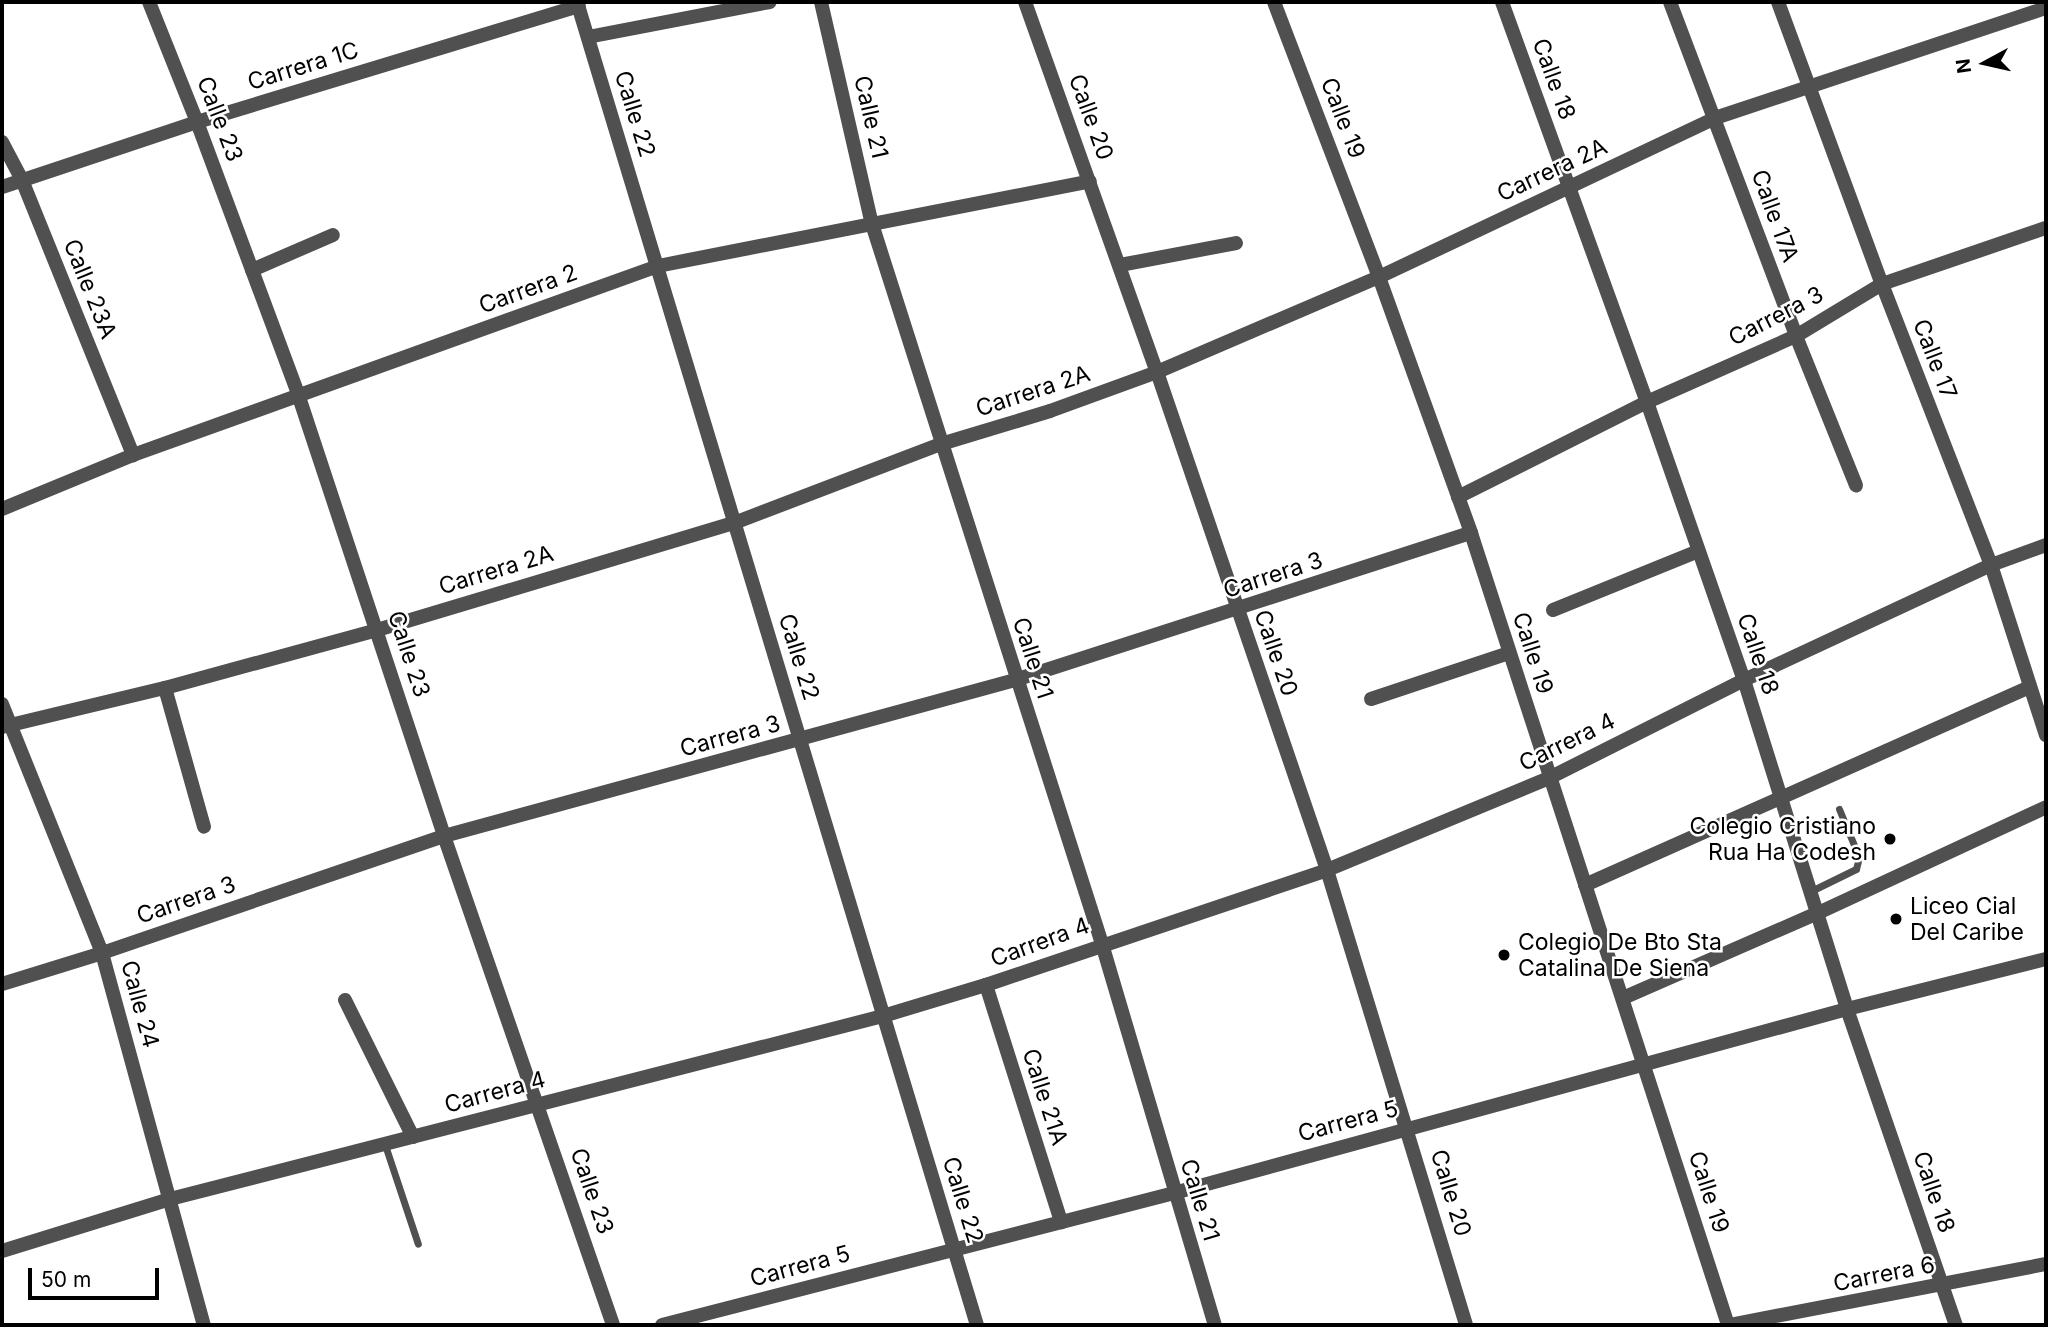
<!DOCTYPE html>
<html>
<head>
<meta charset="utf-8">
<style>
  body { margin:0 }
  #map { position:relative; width:2048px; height:1327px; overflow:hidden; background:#fff; font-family:Inter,sans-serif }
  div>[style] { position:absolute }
  .service>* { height:7px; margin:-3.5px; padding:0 3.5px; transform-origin:3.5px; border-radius:3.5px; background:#505050 }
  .minor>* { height:14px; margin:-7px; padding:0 7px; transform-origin:7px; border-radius:7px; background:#505050 }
  .dots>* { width:19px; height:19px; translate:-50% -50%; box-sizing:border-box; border:4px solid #fff; border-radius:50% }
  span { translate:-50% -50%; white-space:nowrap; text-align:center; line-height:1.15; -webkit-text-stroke:5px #fff; paint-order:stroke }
  .street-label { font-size:23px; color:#000 }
  .poi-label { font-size:23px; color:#000 }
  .right { translate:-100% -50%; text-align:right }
  .left { translate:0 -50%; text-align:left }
  .frame { position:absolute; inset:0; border:4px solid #000; pointer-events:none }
  .north { position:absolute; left:1950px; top:28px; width:70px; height:70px; -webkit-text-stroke:5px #fff; paint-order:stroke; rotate:262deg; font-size:19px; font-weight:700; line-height:28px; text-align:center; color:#000 }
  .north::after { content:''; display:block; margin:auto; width:24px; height:32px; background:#000; clip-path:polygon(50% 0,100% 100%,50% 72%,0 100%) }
  .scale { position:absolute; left:28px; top:1268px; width:131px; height:32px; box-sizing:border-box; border:4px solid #000; border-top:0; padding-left:9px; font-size:21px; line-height:24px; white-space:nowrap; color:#000; -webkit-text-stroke:5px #fff; paint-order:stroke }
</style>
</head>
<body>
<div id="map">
  <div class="service">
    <i style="left:1811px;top:891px;width:50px;rotate:-26.1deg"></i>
    <i style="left:1856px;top:869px;width:12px;rotate:-76deg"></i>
    <i style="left:1859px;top:857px;width:52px;rotate:-112.6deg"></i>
    <i style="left:385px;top:1145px;width:104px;rotate:71.6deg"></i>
  </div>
  <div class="minor">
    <i style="left:149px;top:2px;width:129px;rotate:68.2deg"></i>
    <i style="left:197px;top:122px;width:293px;rotate:69.6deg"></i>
    <i style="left:299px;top:397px;width:462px;rotate:71.7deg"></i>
    <i style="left:444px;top:836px;width:517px;rotate:70.93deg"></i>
    <i style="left:577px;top:2px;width:1382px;rotate:73.18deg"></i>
    <i style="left:821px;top:2px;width:228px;rotate:77.1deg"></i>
    <i style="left:872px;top:224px;width:756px;rotate:72.28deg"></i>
    <i style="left:1102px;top:944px;width:397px;rotate:73.5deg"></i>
    <i style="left:1025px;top:2px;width:393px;rotate:70.4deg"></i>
    <i style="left:1157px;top:372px;width:526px;rotate:71.15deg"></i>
    <i style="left:1327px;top:870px;width:476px;rotate:73deg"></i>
    <i style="left:1274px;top:2px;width:294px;rotate:69.1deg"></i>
    <i style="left:1379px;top:277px;width:272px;rotate:70.2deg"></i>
    <i style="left:1471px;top:533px;width:833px;rotate:72.02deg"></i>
    <i style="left:1502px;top:2px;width:425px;rotate:70.1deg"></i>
    <i style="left:1647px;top:402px;width:294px;rotate:70.8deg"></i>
    <i style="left:1744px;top:680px;width:345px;rotate:72.6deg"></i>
    <i style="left:1847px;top:1009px;width:334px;rotate:71deg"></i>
    <i style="left:1670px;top:2px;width:357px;rotate:69.3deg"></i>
    <i style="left:1796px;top:336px;width:161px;rotate:68.1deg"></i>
    <i style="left:1778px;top:2px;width:301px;rotate:69.8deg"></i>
    <i style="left:1882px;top:284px;width:301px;rotate:68.8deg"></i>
    <i style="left:1991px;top:565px;width:179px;rotate:72.1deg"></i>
    <i style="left:588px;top:37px;width:185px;rotate:-10.9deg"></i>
    <i style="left:2px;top:142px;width:43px;rotate:62.2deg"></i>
    <i style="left:22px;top:180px;width:297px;rotate:68deg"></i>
    <i style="left:2px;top:187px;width:206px;rotate:-18.4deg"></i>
    <i style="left:197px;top:122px;width:399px;rotate:-16.9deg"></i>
    <i style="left:1120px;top:265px;width:118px;rotate:-10.7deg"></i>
    <i style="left:252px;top:270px;width:88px;rotate:-23.4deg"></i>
    <i style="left:1458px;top:497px;width:212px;rotate:-26.7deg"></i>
    <i style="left:1647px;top:402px;width:163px;rotate:-23.9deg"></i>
    <i style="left:1796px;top:336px;width:100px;rotate:-31.2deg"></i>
    <i style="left:1882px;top:284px;width:173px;rotate:-18.9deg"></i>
    <i style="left:2px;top:509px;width:142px;rotate:-22.4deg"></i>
    <i style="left:133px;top:455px;width:558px;rotate:-19.8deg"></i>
    <i style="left:658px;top:266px;width:440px;rotate:-11.1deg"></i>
    <i style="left:1553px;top:610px;width:157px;rotate:-22.1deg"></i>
    <i style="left:165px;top:688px;width:144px;rotate:74.3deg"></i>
    <i style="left:1371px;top:699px;width:145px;rotate:-18.4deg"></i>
    <i style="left:2px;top:704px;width:268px;rotate:68.1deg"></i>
    <i style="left:102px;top:953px;width:386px;rotate:74.7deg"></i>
    <i style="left:2px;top:727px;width:168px;rotate:-13.5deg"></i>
    <i style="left:165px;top:688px;width:220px;rotate:-15.3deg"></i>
    <i style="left:377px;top:630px;width:373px;rotate:-16.7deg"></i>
    <i style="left:734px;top:523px;width:222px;rotate:-20.9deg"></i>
    <i style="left:941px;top:444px;width:114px;rotate:-16.8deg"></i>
    <i style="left:1050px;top:411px;width:114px;rotate:-20deg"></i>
    <i style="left:1157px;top:372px;width:241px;rotate:-23.2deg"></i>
    <i style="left:1379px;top:277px;width:372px;rotate:-25.3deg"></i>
    <i style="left:1715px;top:118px;width:349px;rotate:-18.4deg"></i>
    <i style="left:1585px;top:885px;width:487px;rotate:-24deg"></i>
    <i style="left:2px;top:984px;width:105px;rotate:-17.2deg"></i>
    <i style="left:102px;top:953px;width:361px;rotate:-18.9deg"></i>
    <i style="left:444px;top:836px;width:592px;rotate:-15.28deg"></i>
    <i style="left:1015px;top:680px;width:479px;rotate:-17.9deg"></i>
    <i style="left:986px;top:985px;width:249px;rotate:72.4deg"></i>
    <i style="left:1623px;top:998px;width:213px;rotate:-23.6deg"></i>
    <i style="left:1818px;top:913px;width:251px;rotate:-24.9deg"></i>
    <i style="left:345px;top:1000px;width:153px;rotate:63.6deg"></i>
    <i style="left:2px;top:1251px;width:176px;rotate:-17.2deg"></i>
    <i style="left:170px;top:1199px;width:736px;rotate:-14.39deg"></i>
    <i style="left:883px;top:1016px;width:108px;rotate:-16.8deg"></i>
    <i style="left:986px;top:985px;width:360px;rotate:-18.6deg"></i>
    <i style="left:1327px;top:870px;width:243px;rotate:-22.5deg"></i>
    <i style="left:1551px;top:777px;width:216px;rotate:-26.7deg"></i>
    <i style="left:1744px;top:680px;width:272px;rotate:-25deg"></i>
    <i style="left:1991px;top:565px;width:59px;rotate:-20deg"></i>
    <i style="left:662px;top:1325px;width:529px;rotate:-14.46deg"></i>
    <i style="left:1174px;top:1193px;width:698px;rotate:-15.29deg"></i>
    <i style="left:1847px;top:1009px;width:205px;rotate:-14.1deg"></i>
    <i style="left:1729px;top:1325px;width:323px;rotate:-10.9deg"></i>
  </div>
  <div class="dots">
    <i style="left:1890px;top:839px;background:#000"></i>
    <i style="left:1896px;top:919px;background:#000"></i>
    <i style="left:1504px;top:955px;background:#000"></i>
  </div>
  <div class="street-label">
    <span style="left:303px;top:66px;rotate:-17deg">Carrera 1C</span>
    <span style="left:1554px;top:79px;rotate:70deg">Calle 18</span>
    <span style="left:635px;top:114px;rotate:73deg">Calle 22</span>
    <span style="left:871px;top:117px;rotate:77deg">Calle 21</span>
    <span style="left:1091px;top:117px;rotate:70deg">Calle 20</span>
    <span style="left:1343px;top:118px;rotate:69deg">Calle 19</span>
    <span style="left:220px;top:119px;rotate:69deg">Calle 23</span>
    <span style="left:1552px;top:170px;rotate:-25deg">Carrera 2A</span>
    <span style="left:1775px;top:216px;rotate:70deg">Calle 17A</span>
    <span style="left:90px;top:289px;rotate:68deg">Calle 23A</span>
    <span style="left:528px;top:289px;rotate:-20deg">Carrera 2</span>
    <span style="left:1776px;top:316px;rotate:-27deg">Carrera 3</span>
    <span style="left:1935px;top:359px;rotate:69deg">Calle 17</span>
    <span style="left:1033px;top:391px;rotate:-18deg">Carrera 2A</span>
    <span style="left:496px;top:570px;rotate:-17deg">Carrera 2A</span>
    <span style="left:1273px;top:575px;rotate:-18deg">Carrera 3</span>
    <span style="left:1276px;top:653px;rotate:71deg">Calle 20</span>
    <span style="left:1533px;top:653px;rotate:72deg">Calle 19</span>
    <span style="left:409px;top:654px;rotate:72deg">Calle 23</span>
    <span style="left:1758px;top:654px;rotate:71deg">Calle 18</span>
    <span style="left:799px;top:657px;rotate:73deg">Calle 22</span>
    <span style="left:1033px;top:658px;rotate:72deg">Calle 21</span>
    <span style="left:730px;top:736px;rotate:-15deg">Carrera 3</span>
    <span style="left:1567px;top:742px;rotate:-26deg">Carrera 4</span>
    <span style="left:186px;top:900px;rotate:-19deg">Carrera 3</span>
    <span style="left:1040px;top:942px;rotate:-20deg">Carrera 4</span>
    <span style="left:140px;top:1004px;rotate:75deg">Calle 24</span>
    <span style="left:495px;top:1092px;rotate:-15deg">Carrera 4</span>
    <span style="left:1045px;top:1097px;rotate:72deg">Calle 21A</span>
    <span style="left:1348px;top:1121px;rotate:-15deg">Carrera 5</span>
    <span style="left:592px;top:1191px;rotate:71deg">Calle 23</span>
    <span style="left:1709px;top:1192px;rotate:72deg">Calle 19</span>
    <span style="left:1934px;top:1192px;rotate:71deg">Calle 18</span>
    <span style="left:1451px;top:1193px;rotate:73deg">Calle 20</span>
    <span style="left:963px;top:1200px;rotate:73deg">Calle 22</span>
    <span style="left:1200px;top:1200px;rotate:73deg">Calle 21</span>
    <span style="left:800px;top:1266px;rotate:-15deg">Carrera 5</span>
    <span style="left:1884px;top:1274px;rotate:-11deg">Carrera 6</span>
  </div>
  <div class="poi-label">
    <span class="right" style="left:1876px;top:839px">Colegio Cristiano<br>Rua Ha Codesh</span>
    <span class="left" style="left:1910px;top:919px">Liceo Cial<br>Del Caribe</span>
    <span class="left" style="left:1518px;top:955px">Colegio De Bto Sta<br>Catalina De Siena</span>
  </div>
  <div class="frame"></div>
  <div class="north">N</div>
  <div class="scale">50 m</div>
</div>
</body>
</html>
